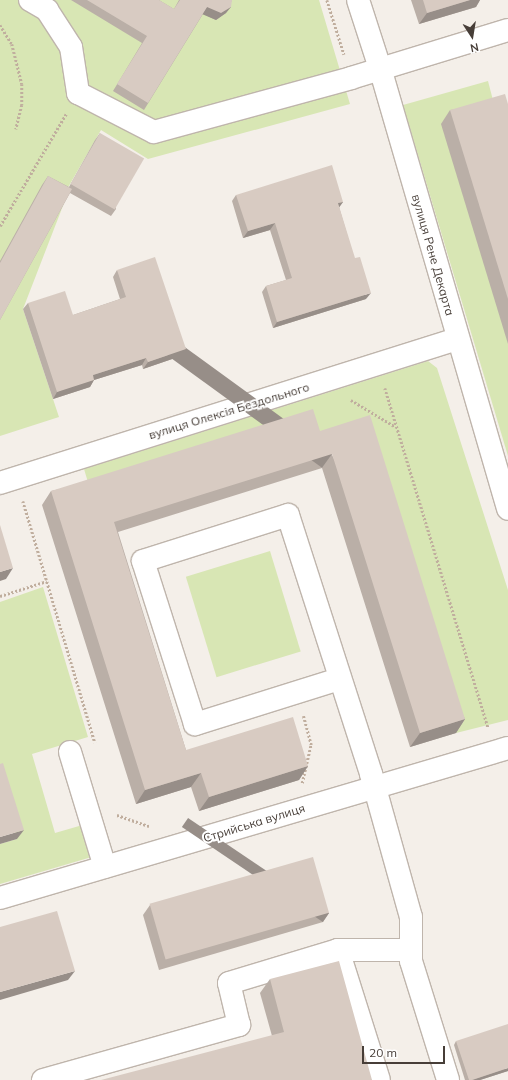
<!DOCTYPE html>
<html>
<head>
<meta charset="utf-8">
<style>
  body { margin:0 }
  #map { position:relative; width:508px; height:1080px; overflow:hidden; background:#f4efe9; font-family:Mulish,sans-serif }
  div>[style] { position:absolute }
  .green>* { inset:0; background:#d8e6b4; transform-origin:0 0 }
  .path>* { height:2.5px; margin-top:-1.25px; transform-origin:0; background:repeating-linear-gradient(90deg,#c0ae9e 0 2px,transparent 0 4px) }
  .roads { filter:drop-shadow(1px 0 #bfb5ac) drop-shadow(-1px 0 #bfb5ac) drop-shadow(0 1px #bfb5ac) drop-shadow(0 -1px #bfb5ac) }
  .minor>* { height:22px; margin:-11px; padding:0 11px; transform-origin:11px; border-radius:11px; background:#fff }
  .wall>* { inset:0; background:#baafa7 }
  .shaded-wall>* { inset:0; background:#978e88; transform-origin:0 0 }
  .building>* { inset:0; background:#d8cbc2; transform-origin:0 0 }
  span { translate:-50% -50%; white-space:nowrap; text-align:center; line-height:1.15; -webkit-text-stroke:4px #fff; paint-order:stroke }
  .street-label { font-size:12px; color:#473e38 }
  .north { position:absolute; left:452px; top:16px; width:40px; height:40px; -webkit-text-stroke:3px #fff; paint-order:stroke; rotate:168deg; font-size:11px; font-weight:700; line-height:16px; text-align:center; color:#473e38 }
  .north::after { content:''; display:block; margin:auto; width:14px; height:18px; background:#473e38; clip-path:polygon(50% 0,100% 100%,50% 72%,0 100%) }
  .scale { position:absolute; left:362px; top:1046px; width:83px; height:18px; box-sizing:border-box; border:2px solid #473e38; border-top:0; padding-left:5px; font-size:12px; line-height:14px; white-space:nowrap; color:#473e38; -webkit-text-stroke:3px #fff; paint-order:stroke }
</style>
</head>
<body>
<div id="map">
  <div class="green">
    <i style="clip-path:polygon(0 0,319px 0,350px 104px,148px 159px,101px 130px,66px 191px,66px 198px,23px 309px,59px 417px,0 436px)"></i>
    <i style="clip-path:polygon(488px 81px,495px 108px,508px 344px,508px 456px,403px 105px)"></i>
    <i style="clip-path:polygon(428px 361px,437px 368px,508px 590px,508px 720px,456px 733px,361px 429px,90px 489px,84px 469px)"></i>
    <i style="left:270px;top:551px;width:105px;height:88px;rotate:73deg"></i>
    <i style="clip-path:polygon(43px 587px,88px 737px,32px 754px,55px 833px,86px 824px,95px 856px,0 884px,0 844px,17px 839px,0 782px,0 602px)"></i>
  </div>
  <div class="path">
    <i style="left:327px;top:0;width:57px;rotate:72.5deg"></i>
    <i style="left:0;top:25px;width:22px;rotate:58deg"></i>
    <i style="left:12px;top:44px;width:41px;rotate:76deg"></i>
    <i style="left:22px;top:84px;width:21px;rotate:90deg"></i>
    <i style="left:22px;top:105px;width:25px;rotate:104deg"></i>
    <i style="left:0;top:226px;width:130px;rotate:-59.5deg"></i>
    <i style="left:385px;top:388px;width:355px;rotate:73.1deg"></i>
    <i style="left:351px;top:400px;width:52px;rotate:31deg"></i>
    <i style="left:23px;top:501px;width:252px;rotate:73.4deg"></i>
    <i style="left:0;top:596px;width:49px;rotate:-17.7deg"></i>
    <i style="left:302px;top:783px;width:39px;rotate:-77deg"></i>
    <i style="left:311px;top:745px;width:30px;rotate:-105deg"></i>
    <i style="left:117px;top:815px;width:34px;rotate:19deg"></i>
  </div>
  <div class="roads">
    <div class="minor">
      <i style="left:30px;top:0;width:20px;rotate:30deg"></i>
      <i style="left:47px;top:10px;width:44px;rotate:57deg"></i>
      <i style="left:71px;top:47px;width:47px;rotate:81.3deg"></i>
      <i style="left:78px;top:93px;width:85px;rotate:27.2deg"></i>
      <i style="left:154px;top:132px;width:204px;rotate:-15.3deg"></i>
      <i style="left:351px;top:78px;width:164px;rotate:-17deg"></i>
      <i style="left:358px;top:0;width:71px;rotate:72.1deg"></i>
      <i style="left:380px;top:68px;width:459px;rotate:73.8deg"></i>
      <i style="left:0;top:483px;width:479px;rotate:-17.5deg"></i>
      <i style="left:339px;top:679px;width:151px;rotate:162.6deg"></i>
      <i style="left:195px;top:724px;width:171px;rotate:-107.7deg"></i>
      <i style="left:143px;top:561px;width:152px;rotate:-17.6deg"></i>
      <i style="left:288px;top:515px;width:272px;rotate:72.2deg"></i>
      <i style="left:371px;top:774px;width:148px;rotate:74.4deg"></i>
      <i style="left:411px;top:917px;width:44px;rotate:90deg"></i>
      <i style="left:411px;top:961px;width:125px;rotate:72.7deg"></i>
      <i style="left:70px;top:752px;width:120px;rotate:73.1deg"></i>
      <i style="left:0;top:898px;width:530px;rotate:-16.45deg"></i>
      <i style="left:338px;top:950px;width:136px;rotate:72.5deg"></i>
      <i style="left:43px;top:1080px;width:204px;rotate:-15.7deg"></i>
      <i style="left:239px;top:1025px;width:43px;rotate:-103.4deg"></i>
      <i style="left:229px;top:983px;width:114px;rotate:-16.8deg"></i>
      <i style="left:338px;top:950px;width:73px"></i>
    </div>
  </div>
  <div class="wall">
    <i style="clip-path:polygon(71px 0,159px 0,174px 9px,179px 0,232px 0,226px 13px,216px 20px,203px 14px,144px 110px,113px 91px,142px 43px)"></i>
    <i style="clip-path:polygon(411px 0,480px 0,476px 7px,419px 24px)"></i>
    <i style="clip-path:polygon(508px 104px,508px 344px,441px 124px,450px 110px)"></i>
    <i style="clip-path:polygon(100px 133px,116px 209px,111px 216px,70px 193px,0 320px,0 261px,42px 185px,48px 176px,69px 187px,95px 140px)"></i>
    <i style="clip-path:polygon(236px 195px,343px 202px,339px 207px,366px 299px,273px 328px,262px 292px,266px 286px,286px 280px,270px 230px,243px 238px,232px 201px)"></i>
    <i style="clip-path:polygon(117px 270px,181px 356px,143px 369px,142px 365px,94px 380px,90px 387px,53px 399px,23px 309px,28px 303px,73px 315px,120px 299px,113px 277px)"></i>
    <i style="clip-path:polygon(320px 431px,465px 719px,456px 733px,410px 747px,322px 468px,118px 532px,186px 750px,308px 766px,299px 780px,199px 811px,191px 787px,136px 804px,42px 505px,51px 491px)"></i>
    <i style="clip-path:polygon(150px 905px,329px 913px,323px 922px,159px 970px,143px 915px)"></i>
    <i style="clip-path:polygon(270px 979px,372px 1080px,272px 1036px,260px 993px)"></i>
    <i style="clip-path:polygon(456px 1041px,508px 1071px,480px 1080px,465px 1080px,454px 1045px)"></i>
  </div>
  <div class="shaded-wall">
    <i style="clip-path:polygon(470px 0,480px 0,476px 7px,419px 24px,427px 13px)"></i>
    <i style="clip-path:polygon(207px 7px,231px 7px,226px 13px,216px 20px,202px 14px)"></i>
    <i style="clip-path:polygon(343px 202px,338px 209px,338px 203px)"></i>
    <i style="clip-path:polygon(275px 223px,270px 230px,243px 238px,248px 231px)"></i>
    <i style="clip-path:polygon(371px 293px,366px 299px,273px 328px,277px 322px)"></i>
    <i style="clip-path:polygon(186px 349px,181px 356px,143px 369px,148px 362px)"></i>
    <i style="clip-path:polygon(146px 358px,142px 365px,94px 380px,90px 387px,53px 399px,57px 392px,93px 375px)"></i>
    <i style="left:332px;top:454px;width:17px;height:228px;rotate:126deg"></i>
    <i style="clip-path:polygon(13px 568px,6px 579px,0 581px,0 572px)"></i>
    <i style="clip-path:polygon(465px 719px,456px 733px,410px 747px,420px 733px)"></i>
    <i style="clip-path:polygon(308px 766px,299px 780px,199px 811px,209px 797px)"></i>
    <i style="clip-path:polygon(201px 773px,191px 787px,136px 804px,145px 790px)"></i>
    <i style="clip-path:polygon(24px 830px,17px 839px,0 844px,0 837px)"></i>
    <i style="left:329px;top:913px;width:11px;height:170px;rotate:124deg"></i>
    <i style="clip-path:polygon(75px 971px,68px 980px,0 1000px,0 992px)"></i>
    <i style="clip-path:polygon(508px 1068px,508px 1071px,480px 1080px,472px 1080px)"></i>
  </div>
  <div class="building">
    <i style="clip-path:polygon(87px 0,159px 0,174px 9px,180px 0,232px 0,231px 7px,221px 13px,207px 7px,148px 103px,117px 84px,147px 36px)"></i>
    <i style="clip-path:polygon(423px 0,470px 0,427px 13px)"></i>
    <i style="clip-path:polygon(505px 94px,508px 104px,508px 299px,450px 110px)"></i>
    <i style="left:100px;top:133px;width:51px;height:59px;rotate:30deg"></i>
    <i style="clip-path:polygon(332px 165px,343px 202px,338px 203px,355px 258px,360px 257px,371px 293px,277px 322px,266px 286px,292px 278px,275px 223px,248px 231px,236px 195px)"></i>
    <i style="clip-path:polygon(48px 176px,72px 189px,0 320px,0 263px)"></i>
    <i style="clip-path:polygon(155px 257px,186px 349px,148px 362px,146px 358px,93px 375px,94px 380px,57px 392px,28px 303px,65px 291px,73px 315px,126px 297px,117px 270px)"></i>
    <i style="clip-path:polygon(313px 409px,320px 431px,370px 415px,465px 719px,420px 733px,332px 454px,114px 522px,186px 750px,293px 717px,308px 766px,209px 797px,201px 773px,145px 790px,51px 491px)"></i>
    <i style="clip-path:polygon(0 525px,13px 568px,0 572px)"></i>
    <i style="clip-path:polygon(3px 763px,24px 830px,0 837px,0 764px)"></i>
    <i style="left:313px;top:857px;width:58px;height:170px;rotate:74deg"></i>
    <i style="clip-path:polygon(57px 911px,75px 971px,0 992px,0 927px)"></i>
    <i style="clip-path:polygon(339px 961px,372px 1080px,101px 1080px,284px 1032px,270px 979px)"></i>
    <i style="clip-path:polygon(508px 1024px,508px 1068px,472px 1080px,469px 1080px,456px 1041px)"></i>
  </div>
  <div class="street-label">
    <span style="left:433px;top:255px;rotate:74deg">вулиця Рене Декарта</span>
    <span style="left:229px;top:411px;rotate:-17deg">вулиця Олексія Бездольного</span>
    <span style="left:254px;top:823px;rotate:-17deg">Стрийська вулиця</span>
  </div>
  <div class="north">N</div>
  <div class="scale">20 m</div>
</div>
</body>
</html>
